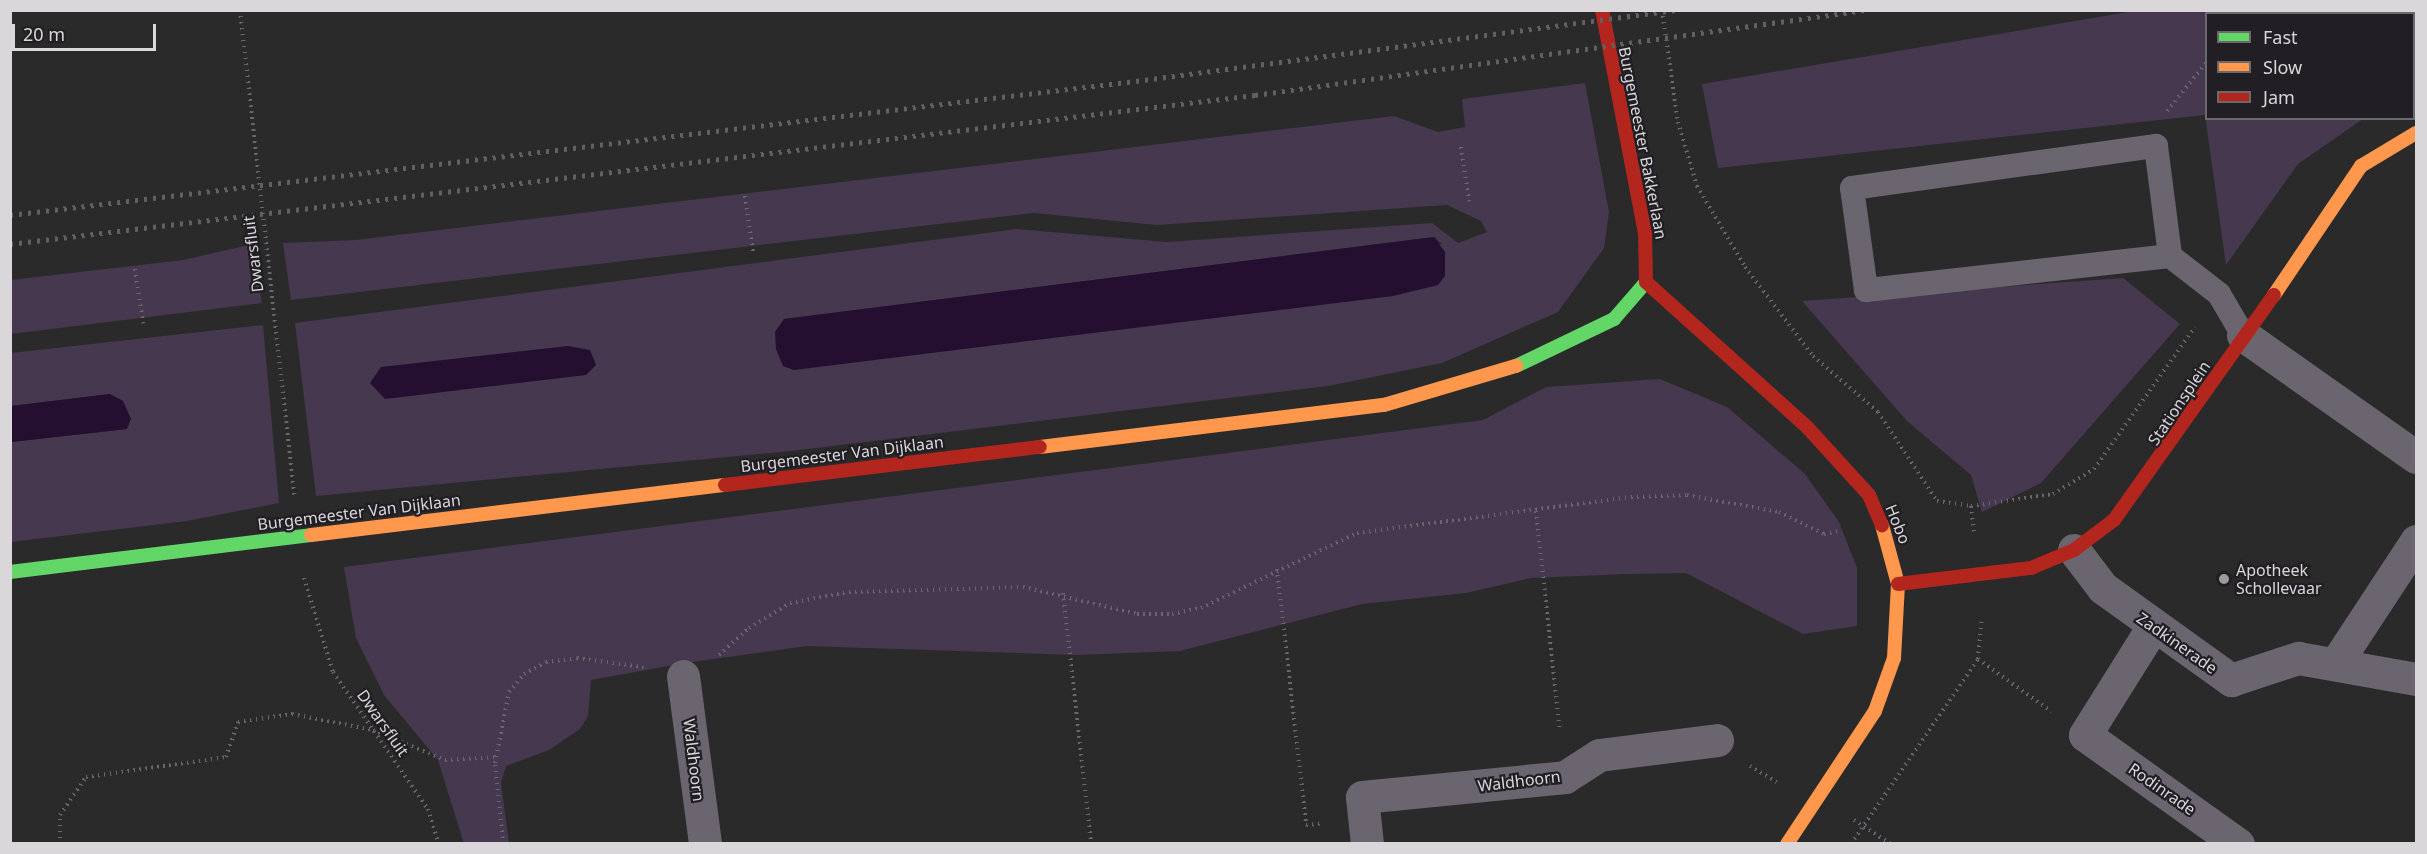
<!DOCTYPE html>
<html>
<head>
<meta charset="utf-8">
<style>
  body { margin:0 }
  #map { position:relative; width:2427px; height:854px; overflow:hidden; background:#2b2a2b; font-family:"Noto Sans",sans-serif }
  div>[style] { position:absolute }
  .green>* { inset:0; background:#45384f }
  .water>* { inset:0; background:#240f31 }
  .path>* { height:4px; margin-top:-2px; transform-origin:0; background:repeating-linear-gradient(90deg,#69666c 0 1.5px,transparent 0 6px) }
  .lane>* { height:24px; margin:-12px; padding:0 12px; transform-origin:12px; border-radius:12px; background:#6b656f }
  .street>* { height:33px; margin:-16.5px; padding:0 16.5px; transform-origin:16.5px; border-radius:16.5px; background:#6b656f }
  .fast>* { height:14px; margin:-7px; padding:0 7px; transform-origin:7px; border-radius:7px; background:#63d668 }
  .slow>* { height:14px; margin:-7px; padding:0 7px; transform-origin:7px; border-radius:7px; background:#ff974d }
  .jam>* { height:14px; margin:-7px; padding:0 7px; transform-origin:7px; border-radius:7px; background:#b3261e }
  .rail>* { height:4.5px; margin-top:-2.25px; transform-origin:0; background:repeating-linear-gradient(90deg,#626065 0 3px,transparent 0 9px) }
  .dots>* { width:16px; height:16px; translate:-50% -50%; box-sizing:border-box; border:3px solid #211f23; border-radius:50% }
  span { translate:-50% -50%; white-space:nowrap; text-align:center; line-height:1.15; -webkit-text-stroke:4.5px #211f23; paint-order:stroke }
  .street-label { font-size:16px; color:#d9d7da }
  .poi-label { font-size:16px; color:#d9d7da }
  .left { translate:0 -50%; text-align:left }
  .frame { position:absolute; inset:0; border:12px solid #d9d7da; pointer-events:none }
  .legend { position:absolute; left:2205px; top:12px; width:210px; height:108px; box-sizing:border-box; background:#211f23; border:2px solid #6b696c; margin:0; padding:8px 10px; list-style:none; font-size:18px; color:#d9d7da }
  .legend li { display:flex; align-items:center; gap:12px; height:30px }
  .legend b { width:30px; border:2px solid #6b696c }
  .scale { position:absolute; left:12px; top:24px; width:144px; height:27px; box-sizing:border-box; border:3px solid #d9d7da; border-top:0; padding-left:8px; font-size:18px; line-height:21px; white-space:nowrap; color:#d9d7da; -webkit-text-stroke:4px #211f23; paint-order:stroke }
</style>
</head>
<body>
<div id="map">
  <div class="green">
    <i style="clip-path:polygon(2134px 11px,2266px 13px,2206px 14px,2206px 118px,2363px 119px,2298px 164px,2226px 265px,2205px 115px,1718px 168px,1702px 84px)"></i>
    <i style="clip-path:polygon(2357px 11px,2416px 11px,2416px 99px,2414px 14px,2354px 13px)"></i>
    <i style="clip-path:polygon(evenodd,1585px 83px,1609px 212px,1604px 248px,1558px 312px,1442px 363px,1328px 386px,791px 451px,316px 496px,295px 323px,1017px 229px,1167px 242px,1432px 223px,1458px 243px,1487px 232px,1481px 221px,1447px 205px,1157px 225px,1034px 213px,291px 300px,283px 243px,356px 240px,1394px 116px,1438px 132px,1465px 127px,1462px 99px,1585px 83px,1434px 237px,1442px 244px,775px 332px,784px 319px,1434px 237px)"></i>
    <i style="clip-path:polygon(253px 244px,262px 303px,11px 334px,11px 280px,183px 260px)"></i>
    <i style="clip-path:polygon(2123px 278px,2180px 324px,2041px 483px,1982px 512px,1971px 475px,1907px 421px,1802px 301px)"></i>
    <i style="clip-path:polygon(263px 325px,279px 503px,187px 521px,11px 542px,11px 442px,127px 429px,110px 394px,11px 406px,10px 353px)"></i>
    <i style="clip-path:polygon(1660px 379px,1727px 407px,1805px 474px,1839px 522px,1857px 568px,1857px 626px,1803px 634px,1686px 573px,1628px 574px,1531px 578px,1466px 593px,1362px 604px,1180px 651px,1076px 655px,807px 646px,685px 663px,591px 680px,588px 716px,580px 729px,549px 750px,506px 766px,501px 783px,509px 843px,464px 844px,438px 760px,384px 695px,356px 638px,344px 567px,1483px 420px,1546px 387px)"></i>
  </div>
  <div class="water">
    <i style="clip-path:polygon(1434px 237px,1445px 252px,1445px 276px,1438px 285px,1393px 296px,794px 370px,783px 366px,776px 349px,775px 332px,784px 319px)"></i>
    <i style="clip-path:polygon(568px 346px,590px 350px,596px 365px,586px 375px,385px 399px,370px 383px,381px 367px)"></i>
    <i style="clip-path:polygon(110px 394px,123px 401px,131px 419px,127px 429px,11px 442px,11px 406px)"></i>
  </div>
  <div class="path">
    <i style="left:240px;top:10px;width:488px;rotate:83.6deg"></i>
    <i style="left:1662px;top:10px;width:113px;rotate:81.9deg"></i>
    <i style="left:1678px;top:122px;width:67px;rotate:73.5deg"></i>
    <i style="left:1697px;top:186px;width:94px;rotate:59.3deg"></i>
    <i style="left:1745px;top:267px;width:112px;rotate:52.6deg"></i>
    <i style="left:1813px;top:356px;width:86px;rotate:40.7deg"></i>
    <i style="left:1878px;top:412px;width:107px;rotate:56.5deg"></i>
    <i style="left:1937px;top:501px;width:34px;rotate:8deg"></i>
    <i style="left:1971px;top:506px;width:26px;rotate:83deg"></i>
    <i style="left:2275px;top:10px;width:4px;rotate:76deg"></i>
    <i style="left:2266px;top:14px;width:5px;rotate:-53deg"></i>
    <i style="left:2305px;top:14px;width:28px;rotate:-8deg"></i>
    <i style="left:2167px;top:111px;width:62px;rotate:-50.9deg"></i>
    <i style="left:1461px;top:147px;width:55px;rotate:81.6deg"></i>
    <i style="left:745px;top:196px;width:57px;rotate:81.9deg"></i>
    <i style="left:135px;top:269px;width:55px;rotate:81.6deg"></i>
    <i style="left:1971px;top:506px;width:83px;rotate:-8.3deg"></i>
    <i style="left:2053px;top:494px;width:48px;rotate:-31.4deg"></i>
    <i style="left:2094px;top:469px;width:174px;rotate:-54.6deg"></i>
    <i style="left:1536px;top:511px;width:221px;rotate:83.8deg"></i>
    <i style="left:1277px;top:569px;width:258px;rotate:83.5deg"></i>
    <i style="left:1306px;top:825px;width:18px;rotate:-6deg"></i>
    <i style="left:304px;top:578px;width:98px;rotate:72.9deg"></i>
    <i style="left:333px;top:672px;width:167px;rotate:55.3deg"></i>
    <i style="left:428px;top:809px;width:37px;rotate:73deg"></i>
    <i style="left:1063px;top:593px;width:253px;rotate:83.6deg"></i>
    <i style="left:719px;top:655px;width:40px;rotate:-42deg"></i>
    <i style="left:749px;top:628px;width:48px;rotate:-31.4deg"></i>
    <i style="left:790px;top:603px;width:60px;rotate:-10.6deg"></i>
    <i style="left:849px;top:592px;width:174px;rotate:-1.6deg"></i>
    <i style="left:1023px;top:587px;width:117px;rotate:13.3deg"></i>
    <i style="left:1137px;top:614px;width:35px"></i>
    <i style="left:1172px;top:614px;width:30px;rotate:-12deg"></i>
    <i style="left:1201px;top:608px;width:173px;rotate:-25.7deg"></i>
    <i style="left:1357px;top:533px;width:276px;rotate:-7.5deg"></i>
    <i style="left:1631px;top:497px;width:56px;rotate:-2deg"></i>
    <i style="left:1687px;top:495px;width:94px;rotate:10.5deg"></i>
    <i style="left:1779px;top:512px;width:50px;rotate:26.1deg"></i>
    <i style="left:1824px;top:534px;width:14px;rotate:-12deg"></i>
    <i style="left:1978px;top:659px;width:90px;rotate:35.5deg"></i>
    <i style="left:1750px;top:766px;width:31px;rotate:31deg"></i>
    <i style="left:1854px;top:820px;width:44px;rotate:33deg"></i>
    <i style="left:60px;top:844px;width:29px;rotate:-90deg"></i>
    <i style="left:60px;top:815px;width:46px;rotate:-55.6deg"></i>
    <i style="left:86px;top:777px;width:141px;rotate:-8.1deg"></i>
    <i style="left:226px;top:757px;width:37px;rotate:-71deg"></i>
    <i style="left:238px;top:722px;width:55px;rotate:-8.4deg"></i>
    <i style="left:292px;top:714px;width:83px;rotate:11.2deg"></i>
    <i style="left:373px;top:730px;width:78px;rotate:22.6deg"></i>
    <i style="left:445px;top:760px;width:51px;rotate:-3.4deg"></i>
    <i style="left:503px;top:844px;width:81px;rotate:-95.6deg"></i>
    <i style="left:495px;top:763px;width:72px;rotate:-78.8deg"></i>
    <i style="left:509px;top:692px;width:23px;rotate:-50deg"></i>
    <i style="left:524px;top:674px;width:25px;rotate:-29deg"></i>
    <i style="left:546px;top:662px;width:31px;rotate:-7deg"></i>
    <i style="left:577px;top:658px;width:67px;rotate:7.8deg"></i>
    <i style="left:1851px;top:844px;width:224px;rotate:-55.5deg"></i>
    <i style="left:1978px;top:659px;width:42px;rotate:-84.6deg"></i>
  </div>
  <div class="lane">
    <i style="left:2170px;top:256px;width:306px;rotate:173.6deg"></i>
    <i style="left:1866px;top:290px;width:103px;rotate:-97.8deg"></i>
    <i style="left:1852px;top:188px;width:307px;rotate:-7.9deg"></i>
    <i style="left:2156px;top:146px;width:111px;rotate:82.7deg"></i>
    <i style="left:2170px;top:256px;width:62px;rotate:37.8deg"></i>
    <i style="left:2219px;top:294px;width:48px;rotate:59.7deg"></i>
  </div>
  <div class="street">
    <i style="left:2243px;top:335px;width:212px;rotate:35.2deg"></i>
    <i style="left:2074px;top:550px;width:48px;rotate:52.7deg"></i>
    <i style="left:2103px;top:588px;width:158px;rotate:35.7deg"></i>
    <i style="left:2231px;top:680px;width:71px;rotate:-18.2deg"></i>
    <i style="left:2298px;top:658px;width:120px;rotate:10.1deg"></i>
    <i style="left:2152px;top:628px;width:126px;rotate:122.1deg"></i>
    <i style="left:2085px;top:735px;width:188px;rotate:35.5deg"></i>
    <i style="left:2336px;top:663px;width:146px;rotate:-56.7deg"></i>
    <i style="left:683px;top:676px;width:169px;rotate:82.5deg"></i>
    <i style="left:1367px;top:844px;width:47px;rotate:-96.1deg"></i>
    <i style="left:1362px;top:797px;width:204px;rotate:-5.6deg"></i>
    <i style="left:1565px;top:777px;width:40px;rotate:-32.9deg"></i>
    <i style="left:1599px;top:755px;width:119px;rotate:-7.2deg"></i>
  </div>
  <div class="fast">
    <i style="left:1516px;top:366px;width:109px;rotate:-25.6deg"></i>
    <i style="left:1614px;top:319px;width:49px;rotate:-49.1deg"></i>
    <i style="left:10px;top:572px;width:303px;rotate:-7deg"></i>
  </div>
  <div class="slow">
    <i style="left:2274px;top:295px;width:156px;rotate:-56deg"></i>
    <i style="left:2361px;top:166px;width:64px;rotate:-31deg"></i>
    <i style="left:1040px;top:447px;width:347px;rotate:-7deg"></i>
    <i style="left:1384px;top:405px;width:138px;rotate:-16.5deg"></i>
    <i style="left:311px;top:535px;width:417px;rotate:-6.9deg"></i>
    <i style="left:1787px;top:844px;width:159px;rotate:-56.5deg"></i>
    <i style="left:1875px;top:711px;width:56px;rotate:-70.3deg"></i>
    <i style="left:1894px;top:658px;width:74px;rotate:-86.9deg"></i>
    <i style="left:1898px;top:584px;width:61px;rotate:-105.2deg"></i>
  </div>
  <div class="jam">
    <i style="left:1602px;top:10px;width:227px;rotate:79.1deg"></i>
    <i style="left:1645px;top:233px;width:49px;rotate:88.8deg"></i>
    <i style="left:1646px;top:282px;width:217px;rotate:42deg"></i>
    <i style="left:1807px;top:427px;width:92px;rotate:47.6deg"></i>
    <i style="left:1869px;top:495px;width:33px;rotate:67deg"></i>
    <i style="left:725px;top:485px;width:317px;rotate:-6.9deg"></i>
    <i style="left:1898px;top:584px;width:134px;rotate:-6.9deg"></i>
    <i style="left:2031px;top:568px;width:47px;rotate:-22.7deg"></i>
    <i style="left:2074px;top:550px;width:50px;rotate:-36.9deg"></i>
    <i style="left:2114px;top:520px;width:276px;rotate:-54.6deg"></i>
  </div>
  <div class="rail">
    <i style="left:10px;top:215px;width:1134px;rotate:-6.79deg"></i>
    <i style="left:1136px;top:81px;width:544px;rotate:-7.5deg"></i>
    <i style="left:10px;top:244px;width:1254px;rotate:-6.82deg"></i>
    <i style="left:1255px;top:95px;width:616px;rotate:-7.93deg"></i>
  </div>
  <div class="dots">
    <i style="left:2224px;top:579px;background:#9c9a9d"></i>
  </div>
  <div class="street-label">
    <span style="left:1643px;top:143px;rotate:79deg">Burgemeester Bakkerlaan</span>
    <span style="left:253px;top:254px;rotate:-97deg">Dwarsfluit</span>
    <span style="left:2179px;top:403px;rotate:-56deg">Stationsplein</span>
    <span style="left:842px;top:454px;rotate:-7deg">Burgemeester Van Dijklaan</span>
    <span style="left:359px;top:512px;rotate:-7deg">Burgemeester Van Dijklaan</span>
    <span style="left:1898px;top:524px;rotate:68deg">Hobo</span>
    <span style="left:2177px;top:643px;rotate:35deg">Zadkinerade</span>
    <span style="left:383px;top:723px;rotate:55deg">Dwarsfluit</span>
    <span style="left:694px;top:760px;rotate:83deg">Waldhoorn</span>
    <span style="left:1519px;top:781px;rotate:-7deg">Waldhoorn</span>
    <span style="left:2162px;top:789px;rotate:35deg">Rodinrade</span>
  </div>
  <div class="poi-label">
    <span class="left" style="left:2236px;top:579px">Apotheek<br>Schollevaar</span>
  </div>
  <div class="frame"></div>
  <ul class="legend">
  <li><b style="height:8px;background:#63d668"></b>Fast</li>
  <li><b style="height:8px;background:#ff974d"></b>Slow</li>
  <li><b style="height:8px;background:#b3261e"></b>Jam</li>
  </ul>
  <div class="scale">20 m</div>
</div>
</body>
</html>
